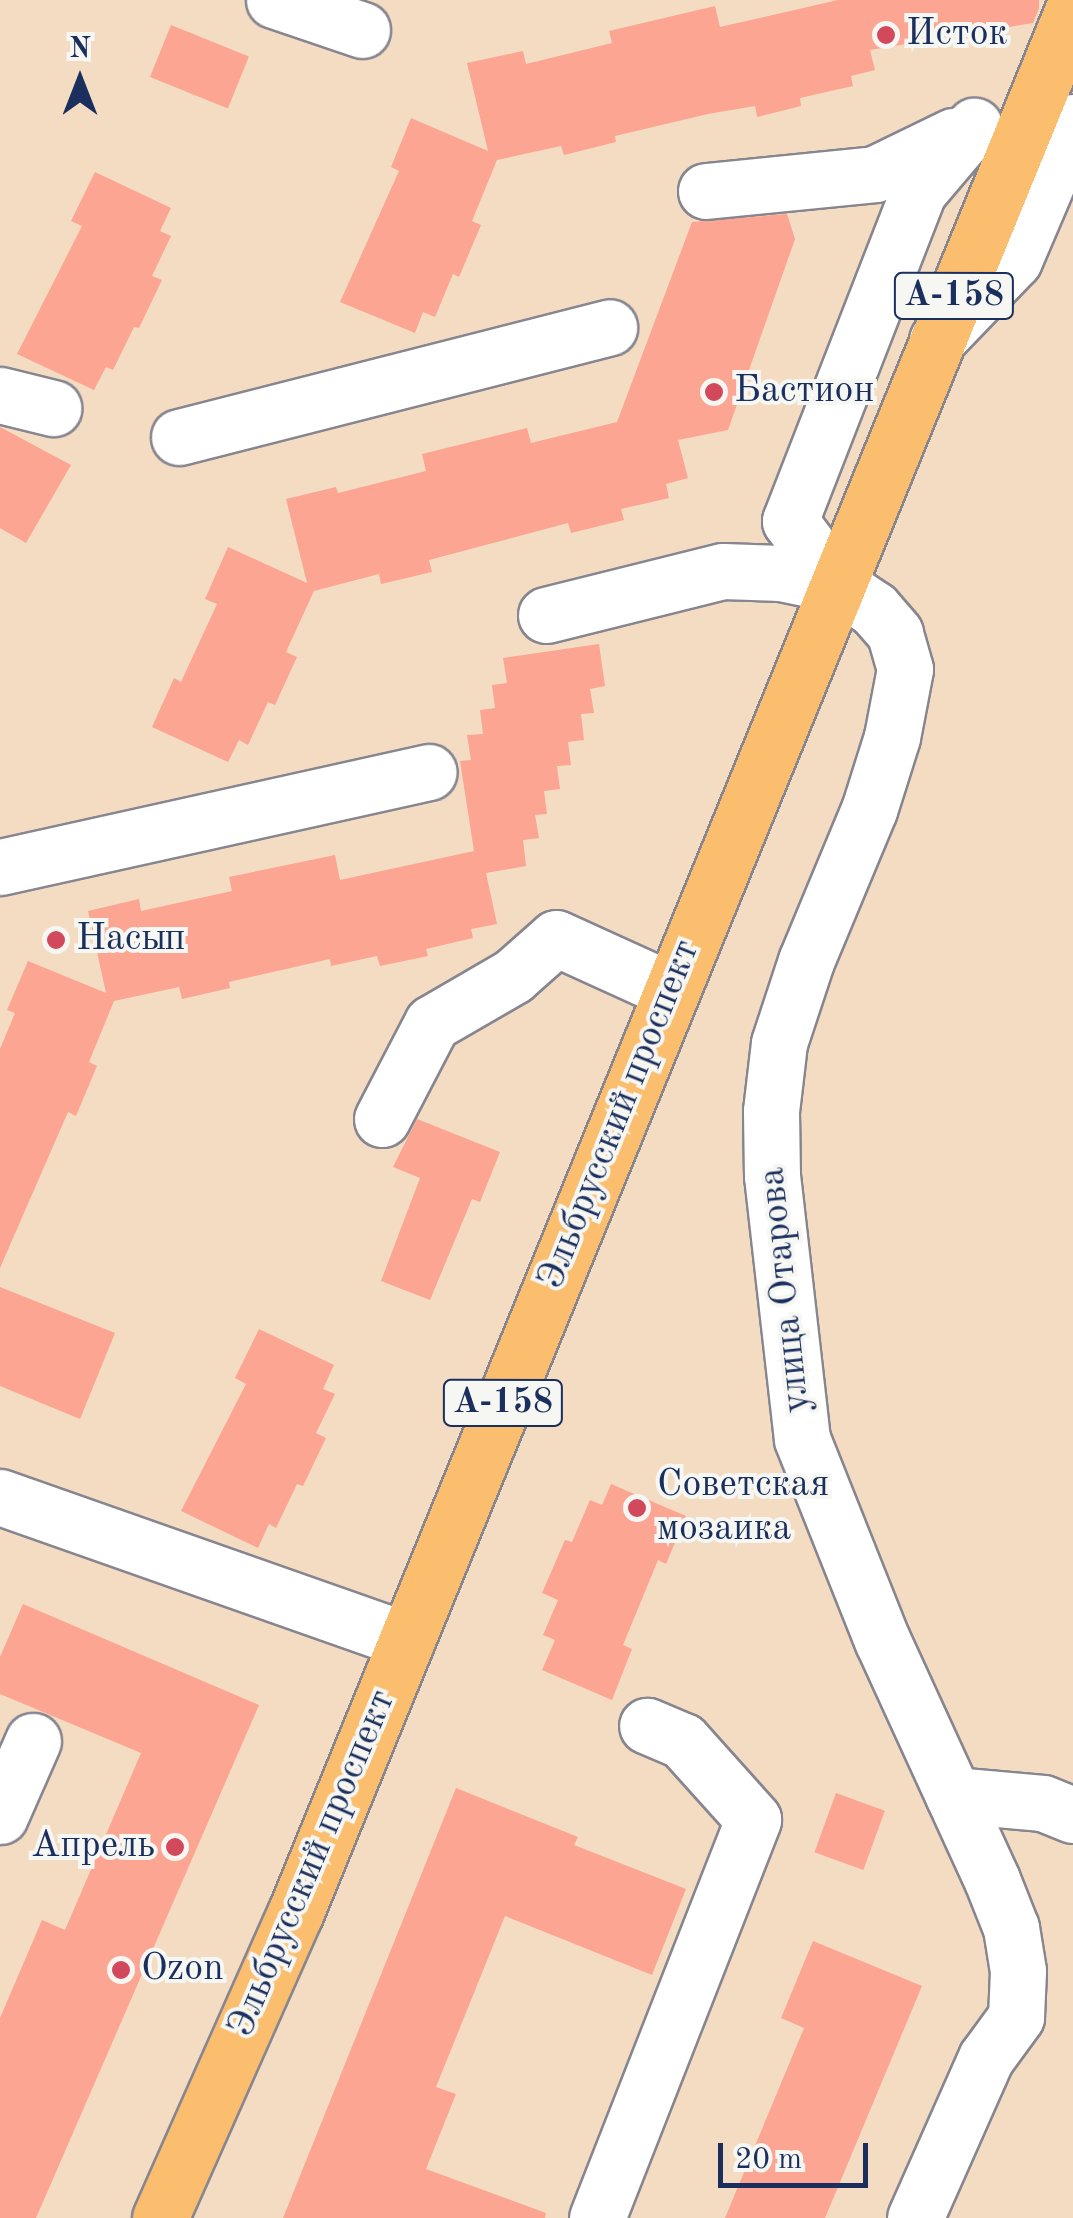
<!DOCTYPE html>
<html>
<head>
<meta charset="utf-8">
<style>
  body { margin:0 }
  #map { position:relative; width:1073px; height:2218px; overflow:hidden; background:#f3dcc1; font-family:"Old Standard TT",serif }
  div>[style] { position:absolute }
  .building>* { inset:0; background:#fba592; transform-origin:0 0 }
  .roads { filter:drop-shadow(2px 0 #878690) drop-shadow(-2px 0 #878690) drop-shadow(0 2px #878690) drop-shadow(0 -2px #878690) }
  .minor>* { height:55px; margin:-27.5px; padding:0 27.5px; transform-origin:27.5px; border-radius:27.5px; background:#fff }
  .major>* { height:55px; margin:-27.5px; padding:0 27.5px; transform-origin:27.5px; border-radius:27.5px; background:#fbbd6e }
  .dots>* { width:28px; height:28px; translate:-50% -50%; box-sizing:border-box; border:5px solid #f6f6f2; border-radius:50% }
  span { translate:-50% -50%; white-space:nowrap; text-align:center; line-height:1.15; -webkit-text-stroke:8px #f6f6f2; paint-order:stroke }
  .shield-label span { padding:2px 8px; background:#f6f6f2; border:2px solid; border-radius:8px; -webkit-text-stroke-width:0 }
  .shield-label { font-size:35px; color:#1b2f5e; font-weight:700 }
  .poi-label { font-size:38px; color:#1b2f5e }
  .left { translate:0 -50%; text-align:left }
  .right { translate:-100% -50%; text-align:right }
  .street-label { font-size:38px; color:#1b2f5e }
  .north { position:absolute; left:30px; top:30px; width:100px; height:100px; -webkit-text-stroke:8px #f6f6f2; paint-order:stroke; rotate:0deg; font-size:28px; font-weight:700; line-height:40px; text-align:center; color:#1b2f5e }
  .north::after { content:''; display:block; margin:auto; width:35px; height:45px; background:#1b2f5e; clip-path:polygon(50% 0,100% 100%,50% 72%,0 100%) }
  .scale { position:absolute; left:718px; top:2143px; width:150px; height:45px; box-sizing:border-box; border:5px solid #1b2f5e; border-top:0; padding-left:12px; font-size:30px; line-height:35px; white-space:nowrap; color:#1b2f5e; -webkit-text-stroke:8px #f6f6f2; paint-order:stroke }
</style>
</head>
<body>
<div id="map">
  <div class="building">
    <i style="clip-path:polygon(838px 0,1039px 0,1039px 8px,1033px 23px,870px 50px,875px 70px,851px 76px,853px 86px,800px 98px,801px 106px,757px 117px,755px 106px,708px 114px,615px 136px,616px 142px,564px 155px,561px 146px,497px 160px,472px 221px,481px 225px,459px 277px,453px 274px,435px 317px,423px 312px,415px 333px,340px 302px,399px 171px,391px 167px,411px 118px,488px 151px,467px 63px,523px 51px,526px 64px,612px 43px,609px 31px,715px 6px,720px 27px)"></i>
    <i style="left:171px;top:25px;width:84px;height:56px;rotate:22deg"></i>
    <i style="clip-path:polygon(95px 172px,171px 208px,160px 231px,171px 236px,152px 276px,162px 280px,139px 328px,134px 327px,113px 370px,106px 367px,94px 390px,17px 354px,82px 226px,71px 221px)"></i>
    <i style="clip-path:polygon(787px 214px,795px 239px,728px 430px,678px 440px,688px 478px,666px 484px,669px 498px,621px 509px,624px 520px,571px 533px,568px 523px,429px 560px,432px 572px,381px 584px,379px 574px,314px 591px,286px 652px,297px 657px,275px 705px,268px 702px,248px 745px,239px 740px,228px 762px,152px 727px,174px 678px,181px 682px,217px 604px,205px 599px,228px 547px,307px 583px,286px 499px,336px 487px,338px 493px,426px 471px,422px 454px,527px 428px,531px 443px,617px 422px,692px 222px)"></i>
    <i style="clip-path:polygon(0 427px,71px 465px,26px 543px,0 528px)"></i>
    <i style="clip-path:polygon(599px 644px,605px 686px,590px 689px,594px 713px,581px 714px,584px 740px,568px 742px,571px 765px,557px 766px,560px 789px,544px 791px,547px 814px,535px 815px,539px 838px,523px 840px,526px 866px,486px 873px,497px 924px,471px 929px,473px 938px,426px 949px,428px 956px,380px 966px,377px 956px,331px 966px,330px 959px,229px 982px,230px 988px,182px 999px,179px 987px,114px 1001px,89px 1062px,97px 1066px,76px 1116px,68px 1112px,0 1268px,0 1049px,15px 1013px,7px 1010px,28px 961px,106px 993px,88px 911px,139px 899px,141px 911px,232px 891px,229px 877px,335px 855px,340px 880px,474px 851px,460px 761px,471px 760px,467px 735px,483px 734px,480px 710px,495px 708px,492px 685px,507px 683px,503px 658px)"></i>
    <i style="clip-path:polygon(417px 1119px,500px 1152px,480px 1202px,472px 1199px,430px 1300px,381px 1281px,420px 1178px,393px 1167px)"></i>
    <i style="clip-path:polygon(0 1287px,115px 1333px,80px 1419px,0 1386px)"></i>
    <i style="clip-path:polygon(259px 1329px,334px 1365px,323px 1389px,335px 1394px,316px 1433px,326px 1438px,303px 1486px,297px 1484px,276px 1528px,269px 1524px,258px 1548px,181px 1511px,246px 1384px,235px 1378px)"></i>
    <i style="clip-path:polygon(611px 1484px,686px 1516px,666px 1564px,658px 1560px,623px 1645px,632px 1649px,612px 1700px,542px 1670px,555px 1640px,543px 1635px,558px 1600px,542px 1593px,565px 1540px,572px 1542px,590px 1500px,602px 1505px)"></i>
    <i style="clip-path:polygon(23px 1604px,259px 1705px,36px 2218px,0 2218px,0 2018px,42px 1920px,65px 1930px,141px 1753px,0 1694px,0 1657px)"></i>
    <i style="clip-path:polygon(456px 1788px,578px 1837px,574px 1845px,686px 1889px,652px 1975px,505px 1916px,436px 2087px,456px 2094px,426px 2169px,546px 2213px,545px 2218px,283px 2218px)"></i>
    <i style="left:836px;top:1793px;width:52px;height:63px;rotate:20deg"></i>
    <i style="clip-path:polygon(813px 1941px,922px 1986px,825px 2218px,725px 2218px,804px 2028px,781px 2018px)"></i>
  </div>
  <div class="roads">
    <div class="minor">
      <i style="left:274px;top:0;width:93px;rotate:18.8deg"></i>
      <i style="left:706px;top:191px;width:170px;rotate:-5.7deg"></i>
      <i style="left:875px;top:174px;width:87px;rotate:-26deg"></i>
      <i style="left:937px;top:340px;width:111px;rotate:-46.1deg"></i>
      <i style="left:1014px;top:260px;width:150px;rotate:-66.9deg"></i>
      <i style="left:0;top:395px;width:55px;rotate:13.8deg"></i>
      <i style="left:179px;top:437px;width:444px;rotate:-14.3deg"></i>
      <i style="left:546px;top:615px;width:182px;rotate:-14deg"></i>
      <i style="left:723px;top:571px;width:58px;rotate:2deg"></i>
      <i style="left:781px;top:573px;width:58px;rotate:11.9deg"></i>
      <i style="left:0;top:867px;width:439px;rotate:-12.5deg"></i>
      <i style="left:382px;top:1119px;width:108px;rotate:-62.5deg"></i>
      <i style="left:432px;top:1023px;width:94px;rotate:-30.1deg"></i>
      <i style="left:513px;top:976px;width:57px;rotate:-41.5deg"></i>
      <i style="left:556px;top:938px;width:125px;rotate:24.5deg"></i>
      <i style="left:0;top:1497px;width:431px;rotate:19.4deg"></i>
      <i style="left:953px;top:1795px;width:90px;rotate:5.1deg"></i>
      <i style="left:1043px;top:1803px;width:32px;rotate:22deg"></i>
      <i style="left:0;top:1816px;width:82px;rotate:-66.3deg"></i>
      <i style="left:597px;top:2218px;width:428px;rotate:-68.6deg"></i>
      <i style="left:753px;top:1819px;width:105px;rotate:-131.9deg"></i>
      <i style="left:683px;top:1741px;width:39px;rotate:-157deg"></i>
      <i style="left:915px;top:2218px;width:175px;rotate:-66.1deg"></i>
      <i style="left:986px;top:2058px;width:51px;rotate:-53.8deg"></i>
      <i style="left:1016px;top:2017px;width:46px;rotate:-87.5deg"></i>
      <i style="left:1018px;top:1971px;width:44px;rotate:-99.2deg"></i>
      <i style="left:1011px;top:1928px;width:52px;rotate:-111.6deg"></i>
      <i style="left:992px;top:1880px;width:264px;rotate:-114.6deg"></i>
      <i style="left:882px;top:1640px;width:216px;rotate:-111.7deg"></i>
      <i style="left:802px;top:1439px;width:265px;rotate:-96.5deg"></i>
      <i style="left:772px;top:1176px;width:65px;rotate:-90.9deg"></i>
      <i style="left:771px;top:1111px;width:68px;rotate:-83.3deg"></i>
      <i style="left:779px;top:1043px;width:86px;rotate:-71.8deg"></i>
      <i style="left:806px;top:961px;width:164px;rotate:-67.4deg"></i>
      <i style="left:869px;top:810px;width:77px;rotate:-72.5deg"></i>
      <i style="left:892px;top:737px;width:69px;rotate:-79.2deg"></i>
      <i style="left:905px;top:669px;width:37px;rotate:-106deg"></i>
      <i style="left:895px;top:633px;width:32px;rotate:-131deg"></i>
      <i style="left:874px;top:609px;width:43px;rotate:-146.3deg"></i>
      <i style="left:838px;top:585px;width:80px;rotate:-126.9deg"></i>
      <i style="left:790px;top:521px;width:353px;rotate:-68.7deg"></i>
      <i style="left:918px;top:192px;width:87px;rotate:-49.7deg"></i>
    </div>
    <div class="major">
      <i style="left:160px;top:2218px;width:333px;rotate:-66.1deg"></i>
      <i style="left:295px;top:1914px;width:2058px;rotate:-67.78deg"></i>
    </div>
  </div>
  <div class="dots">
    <i style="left:886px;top:35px;background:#d1495b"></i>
    <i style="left:714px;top:392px;background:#d1495b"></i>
    <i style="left:56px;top:940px;background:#d1495b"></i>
    <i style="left:637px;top:1508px;background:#d1495b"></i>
    <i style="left:175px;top:1847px;background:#d1495b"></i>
    <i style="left:121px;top:1970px;background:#d1495b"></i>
  </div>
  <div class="shield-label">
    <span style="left:954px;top:296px">А-158</span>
    <span style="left:503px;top:1403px">А-158</span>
  </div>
  <div class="poi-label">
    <span class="left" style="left:906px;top:35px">Исток</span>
    <span class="left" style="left:734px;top:392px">Бастион</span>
    <span class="left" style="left:76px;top:940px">Насып</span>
    <span class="left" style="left:657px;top:1508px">Советская<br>мозаика</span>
    <span class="right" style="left:155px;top:1847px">Апрель</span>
    <span class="left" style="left:141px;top:1970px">Ozon</span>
  </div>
  <div class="street-label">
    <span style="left:620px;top:1115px;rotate:-68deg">Эльбрусский проспект</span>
    <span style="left:786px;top:1290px;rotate:-96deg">улица Отарова</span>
    <span style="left:313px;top:1864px;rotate:-67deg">Эльбрусский проспект</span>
  </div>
  <div class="north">N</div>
  <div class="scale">20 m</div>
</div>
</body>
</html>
